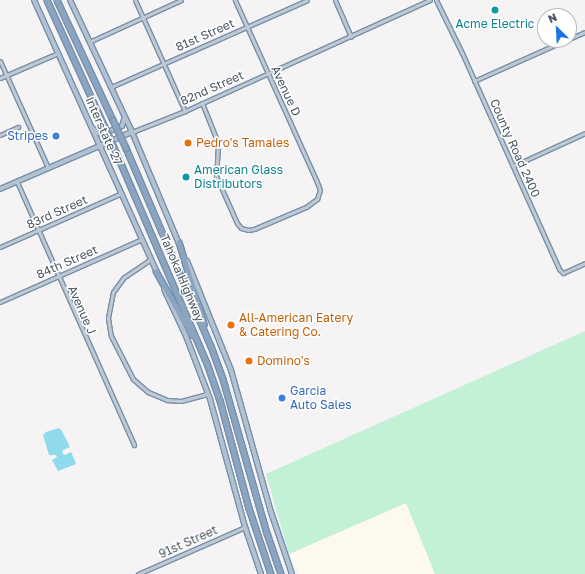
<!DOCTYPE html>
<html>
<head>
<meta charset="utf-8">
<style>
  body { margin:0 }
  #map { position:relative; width:585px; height:574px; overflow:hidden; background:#f5f3f3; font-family:"Golos Text",sans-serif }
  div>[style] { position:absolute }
  .commercial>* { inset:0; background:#fdf9ef }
  .green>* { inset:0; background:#c3f1d5 }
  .water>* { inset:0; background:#90daee }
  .roads { filter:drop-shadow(1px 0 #7690ad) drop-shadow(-1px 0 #7690ad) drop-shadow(0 1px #7690ad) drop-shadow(0 -1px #7690ad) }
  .minor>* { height:3px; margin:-1.5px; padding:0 1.5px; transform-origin:1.5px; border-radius:1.5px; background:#c1cad2 }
  .major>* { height:4px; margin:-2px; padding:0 2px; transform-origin:2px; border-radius:2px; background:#b3c2d1 }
  .highway>* { height:4.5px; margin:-2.25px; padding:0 2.25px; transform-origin:2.25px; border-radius:2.25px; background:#8ba5c1 }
  .bridges { filter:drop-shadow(1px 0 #7690ad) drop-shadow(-1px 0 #7690ad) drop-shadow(0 1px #7690ad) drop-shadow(0 -1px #7690ad) }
  .highway-bridge>* { height:4.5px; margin:-2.25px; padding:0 2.25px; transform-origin:2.25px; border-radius:2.25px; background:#8ba5c1 }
  .dots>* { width:11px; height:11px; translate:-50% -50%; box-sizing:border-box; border:2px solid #fff; border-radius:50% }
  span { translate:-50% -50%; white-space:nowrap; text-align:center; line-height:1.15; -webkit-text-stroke:3px #fff; paint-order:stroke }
  .culture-label { font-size:12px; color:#0d838f }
  .left { translate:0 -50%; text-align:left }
  .street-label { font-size:12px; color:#4a5661 }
  .shop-label { font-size:12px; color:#366cbe }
  .right { translate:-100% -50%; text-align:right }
  .food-label { font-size:12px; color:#c56008 }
  .north { position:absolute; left:537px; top:8px; width:40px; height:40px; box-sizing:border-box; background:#fff; border:1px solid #b7bbc0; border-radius:50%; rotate:336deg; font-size:11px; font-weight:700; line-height:16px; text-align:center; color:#4a5661 }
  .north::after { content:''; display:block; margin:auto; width:14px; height:18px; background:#1a73e8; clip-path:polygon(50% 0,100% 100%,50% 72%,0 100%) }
</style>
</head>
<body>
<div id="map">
  <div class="commercial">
    <i style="clip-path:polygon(406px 503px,435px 574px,298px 574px,289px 554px)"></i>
  </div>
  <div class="green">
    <i style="clip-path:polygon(585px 331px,585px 574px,435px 574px,406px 503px,289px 554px,266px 474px)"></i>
  </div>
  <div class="water">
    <i style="clip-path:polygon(59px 428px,62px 431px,70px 447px,63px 450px,62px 453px,65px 455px,71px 452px,76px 463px,74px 465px,58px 471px,52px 460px,57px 457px,56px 455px,49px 455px,43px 435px,46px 432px)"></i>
  </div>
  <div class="roads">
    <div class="minor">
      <i style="left:135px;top:0;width:122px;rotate:65.8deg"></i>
      <i style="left:335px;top:0;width:40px;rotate:66.6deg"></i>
      <i style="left:436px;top:0;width:59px;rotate:63.9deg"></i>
      <i style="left:462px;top:53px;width:237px;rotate:65.8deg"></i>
      <i style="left:559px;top:269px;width:6px;rotate:45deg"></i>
      <i style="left:563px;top:273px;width:24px;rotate:-24deg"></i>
      <i style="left:569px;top:39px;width:17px;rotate:-24deg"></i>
      <i style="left:89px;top:42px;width:101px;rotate:-24.5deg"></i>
      <i style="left:0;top:61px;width:117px;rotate:65.8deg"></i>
      <i style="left:0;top:78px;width:63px;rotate:-23.3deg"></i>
      <i style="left:474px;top:81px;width:101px;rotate:-24deg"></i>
      <i style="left:111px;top:87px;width:214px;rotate:-23.9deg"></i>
      <i style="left:202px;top:103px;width:43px;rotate:68.2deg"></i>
      <i style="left:218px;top:143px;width:33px;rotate:93deg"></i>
      <i style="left:216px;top:176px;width:51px;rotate:65.9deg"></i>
      <i style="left:237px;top:223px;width:6px;rotate:51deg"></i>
      <i style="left:241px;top:228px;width:7px;rotate:16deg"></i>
      <i style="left:248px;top:230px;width:6px;rotate:-9deg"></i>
      <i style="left:254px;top:229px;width:56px;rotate:-22.9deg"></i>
      <i style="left:306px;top:207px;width:14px;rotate:-36deg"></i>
      <i style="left:317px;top:199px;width:9px;rotate:-72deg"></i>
      <i style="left:320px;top:190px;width:9px;rotate:-111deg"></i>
      <i style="left:317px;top:182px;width:200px;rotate:-114.3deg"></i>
      <i style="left:132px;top:132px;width:57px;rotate:-21.6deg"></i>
      <i style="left:185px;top:111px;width:269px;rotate:-24.4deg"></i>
      <i style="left:0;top:135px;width:20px;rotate:-24deg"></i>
      <i style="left:513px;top:166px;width:79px;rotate:-24.6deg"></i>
      <i style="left:17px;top:182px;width:288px;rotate:66deg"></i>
      <i style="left:0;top:247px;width:133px;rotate:-23.9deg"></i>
      <i style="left:151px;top:259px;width:32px;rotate:146deg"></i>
      <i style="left:124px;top:277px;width:19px;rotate:126deg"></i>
      <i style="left:113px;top:292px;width:26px;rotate:101deg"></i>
      <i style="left:108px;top:318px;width:18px;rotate:81deg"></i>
      <i style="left:111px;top:336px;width:48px;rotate:62.9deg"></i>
      <i style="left:133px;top:379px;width:20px;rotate:41deg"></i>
      <i style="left:148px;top:392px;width:21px;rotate:23deg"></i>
      <i style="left:167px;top:400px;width:14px;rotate:4deg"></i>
      <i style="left:181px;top:401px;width:28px;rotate:-15deg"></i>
      <i style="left:0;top:302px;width:155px;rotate:-23.9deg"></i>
      <i style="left:138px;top:574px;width:117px;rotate:-23.7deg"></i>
    </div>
    <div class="major">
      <i style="left:34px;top:0;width:299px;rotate:65.7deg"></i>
      <i style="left:70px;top:0;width:146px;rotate:64.8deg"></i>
      <i style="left:132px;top:132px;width:121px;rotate:67.2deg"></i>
      <i style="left:92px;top:128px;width:9px;rotate:36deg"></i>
      <i style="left:99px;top:133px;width:6px"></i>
      <i style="left:105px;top:133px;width:18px;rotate:-22deg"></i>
      <i style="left:122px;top:126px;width:9px;rotate:-72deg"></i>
      <i style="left:0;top:189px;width:144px;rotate:-23.4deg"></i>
      <i style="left:187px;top:261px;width:118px;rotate:68deg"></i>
      <i style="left:231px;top:370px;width:148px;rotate:74.3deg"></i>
      <i style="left:271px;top:512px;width:65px;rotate:71.3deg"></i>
      <i style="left:164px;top:289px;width:52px;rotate:64.9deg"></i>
      <i style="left:186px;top:336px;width:67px;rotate:69.1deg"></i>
      <i style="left:210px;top:399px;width:133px;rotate:74.7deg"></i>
      <i style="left:245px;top:527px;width:50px;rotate:71.2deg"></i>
    </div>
    <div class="highway">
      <i style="left:47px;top:0;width:137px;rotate:65.5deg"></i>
      <i style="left:57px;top:0;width:132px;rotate:65deg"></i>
      <i style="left:126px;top:148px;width:215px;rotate:66.8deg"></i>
      <i style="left:211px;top:346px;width:35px;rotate:70deg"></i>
      <i style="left:223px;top:379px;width:160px;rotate:74.1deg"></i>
      <i style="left:267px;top:533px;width:43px;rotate:71.1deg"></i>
      <i style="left:116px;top:152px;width:230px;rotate:66.7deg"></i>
      <i style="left:207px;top:363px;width:39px;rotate:71deg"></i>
      <i style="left:220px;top:400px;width:112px;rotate:75deg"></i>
      <i style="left:249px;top:508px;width:70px;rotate:71.6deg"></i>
      <i style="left:179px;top:242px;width:86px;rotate:73deg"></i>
      <i style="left:156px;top:271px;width:73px;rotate:60.6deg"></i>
    </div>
  </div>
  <div class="bridges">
    <div class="highway-bridge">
      <i style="left:113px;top:120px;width:31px;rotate:65deg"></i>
      <i style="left:104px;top:125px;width:30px;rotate:66deg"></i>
    </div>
  </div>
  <div class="dots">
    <i style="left:495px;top:10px;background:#0f9aa8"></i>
    <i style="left:56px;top:136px;background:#3f7fe0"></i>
    <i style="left:188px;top:143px;background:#e8710a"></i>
    <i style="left:186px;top:177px;background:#0f9aa8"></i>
    <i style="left:231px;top:325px;background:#e8710a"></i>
    <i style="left:249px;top:361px;background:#e8710a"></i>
    <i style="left:282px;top:398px;background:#3f7fe0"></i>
  </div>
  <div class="culture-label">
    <span style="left:495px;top:24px">Acme Electric</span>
    <span class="left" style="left:194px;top:177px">American Glass<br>Distributors</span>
  </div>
  <div class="street-label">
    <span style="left:205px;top:35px;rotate:-24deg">81st Street</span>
    <span style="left:212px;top:88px;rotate:-24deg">82nd Street</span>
    <span style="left:286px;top:91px;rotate:65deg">Avenue D</span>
    <span style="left:104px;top:131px;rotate:66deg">Interstate 27</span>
    <span style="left:515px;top:148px;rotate:66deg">County Road 2400</span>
    <span style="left:57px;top:212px;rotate:-24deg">83rd Street</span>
    <span style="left:67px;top:262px;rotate:-24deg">84th Street</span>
    <span style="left:182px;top:278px;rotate:67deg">Tahoka Highway</span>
    <span style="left:82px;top:310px;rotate:66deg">Avenue J</span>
    <span style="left:188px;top:542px;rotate:-24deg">91st Street</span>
  </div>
  <div class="shop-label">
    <span class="right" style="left:48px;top:136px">Stripes</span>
    <span class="left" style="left:290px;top:398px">Garcia<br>Auto Sales</span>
  </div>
  <div class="food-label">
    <span class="left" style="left:196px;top:143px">Pedro's Tamales</span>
    <span class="left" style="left:239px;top:325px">All-American Eatery<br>&amp; Catering Co.</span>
    <span class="left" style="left:257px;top:361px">Domino's</span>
  </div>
  <div class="north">N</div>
</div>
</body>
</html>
